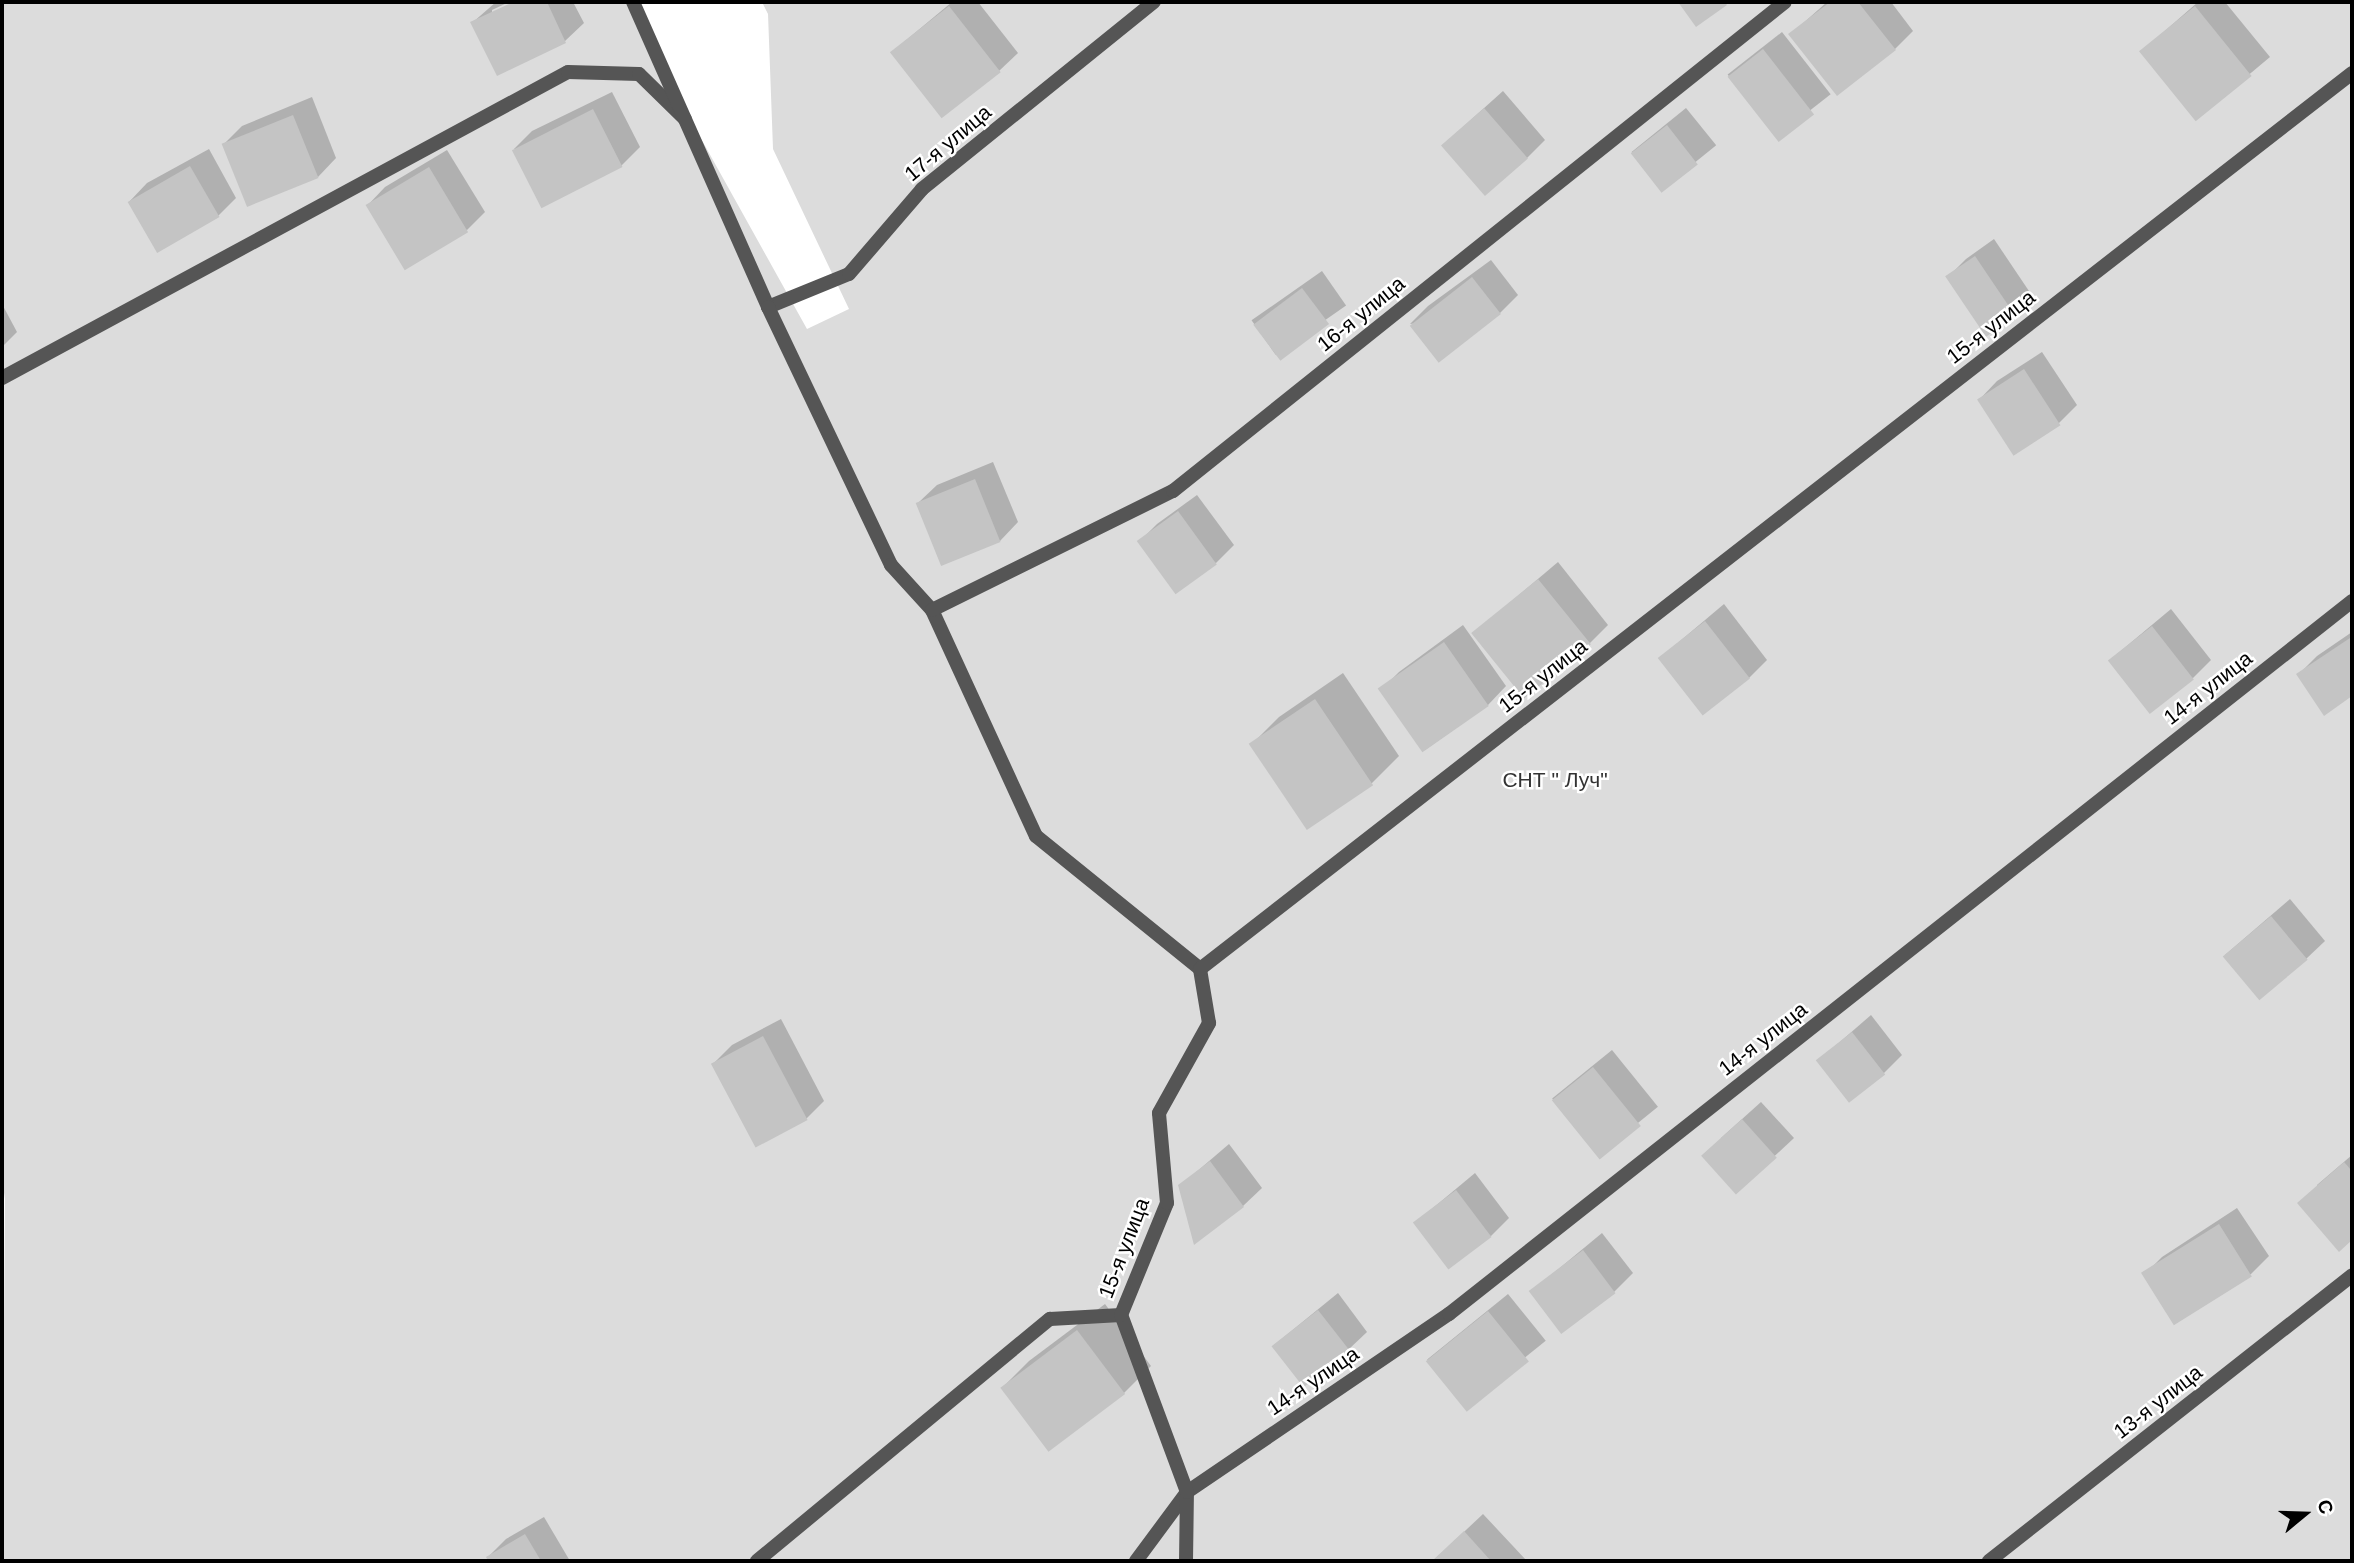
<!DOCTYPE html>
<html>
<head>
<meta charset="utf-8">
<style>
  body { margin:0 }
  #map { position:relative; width:2354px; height:1563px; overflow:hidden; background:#fff; font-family:Arial,sans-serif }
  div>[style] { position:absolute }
  .green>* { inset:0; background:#dcdcdc }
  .shadow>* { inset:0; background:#0003; transform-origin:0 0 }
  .building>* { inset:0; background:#c4c4c4; transform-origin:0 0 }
  .service>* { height:14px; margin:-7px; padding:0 7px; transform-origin:7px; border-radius:7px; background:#555 }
  .minor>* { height:14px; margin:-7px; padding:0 7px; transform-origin:7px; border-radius:7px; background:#555 }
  span { translate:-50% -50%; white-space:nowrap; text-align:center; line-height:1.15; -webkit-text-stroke:5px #fff; paint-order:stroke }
  .street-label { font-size:21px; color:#000 }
  .park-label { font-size:21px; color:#333 }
  .frame { position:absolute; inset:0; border:4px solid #000; pointer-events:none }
  .north { position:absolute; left:2270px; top:1479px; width:70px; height:70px; -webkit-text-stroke:5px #fff; paint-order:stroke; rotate:71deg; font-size:19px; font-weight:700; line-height:28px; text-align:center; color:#000 }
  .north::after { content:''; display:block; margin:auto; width:24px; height:32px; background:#000; clip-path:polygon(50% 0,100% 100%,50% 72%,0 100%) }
</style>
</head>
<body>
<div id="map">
  <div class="green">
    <i style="clip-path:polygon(2px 2px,625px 2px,807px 329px,849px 309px,773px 149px,768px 14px,762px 2px,2352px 2px,2352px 1561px,2px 1561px,5px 1199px,2px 1180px)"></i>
  </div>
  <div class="shadow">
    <i style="clip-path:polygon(496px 2px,509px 2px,492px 10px,492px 14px,517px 2px,573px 2px,584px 23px,565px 41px,498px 74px,472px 23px)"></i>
    <i style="clip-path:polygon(952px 2px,978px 2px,1018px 53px,999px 71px,892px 52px)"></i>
    <i style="clip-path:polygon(1827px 2px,1891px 2px,1913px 31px,1895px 49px,1791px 34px)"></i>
    <i style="clip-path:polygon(2198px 2px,2225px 2px,2270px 57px,2196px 119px,2142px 51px)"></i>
    <i style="left:1782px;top:32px;width:79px;height:69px;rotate:52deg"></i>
    <i style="clip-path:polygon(1503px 91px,1545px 140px,1527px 158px,1443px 145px)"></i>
    <i style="clip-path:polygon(612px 92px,640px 147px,621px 166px,514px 149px,532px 131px)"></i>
    <i style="clip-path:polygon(312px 97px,336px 158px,318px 177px,224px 144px,242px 126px)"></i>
    <i style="left:1686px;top:108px;width:48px;height:70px;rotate:51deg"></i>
    <i style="clip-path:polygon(209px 149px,236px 198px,218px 216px,129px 202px,147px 183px)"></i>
    <i style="clip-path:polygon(447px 150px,485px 212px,467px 230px,367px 206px,385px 187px)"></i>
    <i style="clip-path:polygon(1994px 239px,2033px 297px,2015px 315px,1948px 277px,1966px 259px)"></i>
    <i style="clip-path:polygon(1491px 260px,1518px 295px,1500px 313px,1410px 324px,1428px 306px)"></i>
    <i style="left:1322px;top:271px;width:42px;height:86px;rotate:55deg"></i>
    <i style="clip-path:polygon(2px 304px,17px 332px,2px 347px)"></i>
    <i style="clip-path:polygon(2042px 352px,2077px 405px,2058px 424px,1979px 400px,1997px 381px)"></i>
    <i style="clip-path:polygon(993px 462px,1018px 522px,1000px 541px,918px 503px,937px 485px)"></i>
    <i style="clip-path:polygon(1197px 495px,1234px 545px,1216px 563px,1139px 542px,1157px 524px)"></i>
    <i style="clip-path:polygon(1558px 562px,1608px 625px,1590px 643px,1474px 633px)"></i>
    <i style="clip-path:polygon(1724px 604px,1767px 660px,1749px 678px,1660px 658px)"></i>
    <i style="clip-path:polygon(2171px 609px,2211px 660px,2193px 678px,2110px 660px)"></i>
    <i style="clip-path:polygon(1463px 625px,1506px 686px,1488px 705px,1425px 750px,1381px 690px,1399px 672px)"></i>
    <i style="clip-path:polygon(2352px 632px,2352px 694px,2325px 713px,2298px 675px,2317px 656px)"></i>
    <i style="clip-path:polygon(1343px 673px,1399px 756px,1372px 783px,1308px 827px,1252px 744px,1279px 717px)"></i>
    <i style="clip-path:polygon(2290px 899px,2325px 941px,2306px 959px,2225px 955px)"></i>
    <i style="clip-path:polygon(1871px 1015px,1902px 1055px,1884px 1073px,1818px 1061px)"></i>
    <i style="clip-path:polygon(781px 1019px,824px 1101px,806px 1119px,714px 1063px,732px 1045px)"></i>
    <i style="left:1612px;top:1050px;width:73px;height:77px;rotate:51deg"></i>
    <i style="clip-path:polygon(1761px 1102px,1794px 1138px,1736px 1192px,1721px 1138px)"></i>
    <i style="clip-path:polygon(1229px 1144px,1262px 1188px,1243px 1206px,1195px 1242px,1180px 1186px)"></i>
    <i style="clip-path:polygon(2352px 1155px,2352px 1238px,2339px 1250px,2317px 1185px)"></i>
    <i style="clip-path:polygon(1475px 1173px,1509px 1218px,1491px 1236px,1415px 1223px)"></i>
    <i style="clip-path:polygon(2237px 1208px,2269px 1256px,2251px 1274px,2176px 1323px,2144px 1275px,2162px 1257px)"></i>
    <i style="clip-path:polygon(1602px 1233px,1633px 1273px,1614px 1292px,1562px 1331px,1532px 1291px)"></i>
    <i style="clip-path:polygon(1338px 1293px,1367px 1332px,1348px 1350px,1273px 1346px)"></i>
    <i style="left:1508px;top:1294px;width:60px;height:104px;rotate:51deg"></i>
    <i style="clip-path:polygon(1105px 1304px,1151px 1366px,1124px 1393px,1049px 1450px,1002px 1388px,1029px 1361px)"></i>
    <i style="clip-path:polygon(1483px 1514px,1527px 1561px,1433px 1561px)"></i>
    <i style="clip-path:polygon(544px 1517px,570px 1561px,490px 1561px,488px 1557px,506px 1539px)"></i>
  </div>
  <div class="building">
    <i style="clip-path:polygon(513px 2px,547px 2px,566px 43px,497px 76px,470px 22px)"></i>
    <i style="clip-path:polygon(1678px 2px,1725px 2px,1727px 5px,1696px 27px)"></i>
    <i style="clip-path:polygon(1830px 2px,1858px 2px,1896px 50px,1837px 96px,1788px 34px)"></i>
    <i style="left:949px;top:6px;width:84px;height:75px;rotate:52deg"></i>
    <i style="left:2195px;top:6px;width:90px;height:72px;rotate:51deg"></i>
    <i style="left:1763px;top:49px;width:83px;height:45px;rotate:52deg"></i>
    <i style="left:1484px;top:108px;width:67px;height:57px;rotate:49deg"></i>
    <i style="left:593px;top:109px;width:65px;height:91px;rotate:63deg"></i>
    <i style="left:293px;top:115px;width:68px;height:77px;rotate:68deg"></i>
    <i style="left:1667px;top:125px;width:50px;height:46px;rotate:52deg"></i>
    <i style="left:190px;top:166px;width:59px;height:72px;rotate:60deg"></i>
    <i style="left:429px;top:167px;width:76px;height:74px;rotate:59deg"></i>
    <i style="left:1975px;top:256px;width:73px;height:36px;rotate:56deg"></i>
    <i style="left:1472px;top:277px;width:47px;height:79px;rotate:52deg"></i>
    <i style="left:1302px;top:288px;width:45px;height:61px;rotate:53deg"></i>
    <i style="left:2024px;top:369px;width:67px;height:56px;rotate:57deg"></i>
    <i style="left:975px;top:479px;width:68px;height:64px;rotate:68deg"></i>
    <i style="left:1178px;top:511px;width:66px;height:51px;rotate:54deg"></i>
    <i style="left:1538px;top:579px;width:84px;height:86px;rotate:51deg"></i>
    <i style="left:1705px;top:621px;width:73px;height:60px;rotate:52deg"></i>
    <i style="left:2152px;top:626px;width:68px;height:56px;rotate:52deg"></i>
    <i style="clip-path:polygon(2350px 638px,2352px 696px,2324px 716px,2296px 674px)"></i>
    <i style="left:1444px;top:642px;width:78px;height:81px;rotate:55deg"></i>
    <i style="left:1315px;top:699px;width:104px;height:80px;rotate:56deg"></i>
    <i style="left:2271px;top:916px;width:57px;height:63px;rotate:50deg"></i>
    <i style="left:1852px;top:1032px;width:54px;height:46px;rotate:52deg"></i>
    <i style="left:763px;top:1036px;width:95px;height:59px;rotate:62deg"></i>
    <i style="left:1593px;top:1067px;width:76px;height:53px;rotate:51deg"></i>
    <i style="left:1742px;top:1119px;width:52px;height:55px;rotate:48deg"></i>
    <i style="clip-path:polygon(1210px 1161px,1244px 1207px,1194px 1245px,1178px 1185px)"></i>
    <i style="clip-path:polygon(2344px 1162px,2352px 1171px,2352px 1240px,2339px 1252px,2297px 1203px)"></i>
    <i style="left:1456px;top:1190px;width:59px;height:54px;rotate:53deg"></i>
    <i style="left:2219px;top:1224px;width:62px;height:92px;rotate:58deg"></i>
    <i style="left:1583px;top:1250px;width:54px;height:68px;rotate:53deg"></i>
    <i style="left:1318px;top:1310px;width:52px;height:59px;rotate:52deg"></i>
    <i style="left:1488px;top:1311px;width:65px;height:80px;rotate:51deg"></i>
    <i style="left:1077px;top:1330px;width:80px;height:96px;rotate:53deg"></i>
    <i style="clip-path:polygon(1464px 1531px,1491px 1561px,1432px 1561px)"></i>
    <i style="clip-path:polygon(525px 1534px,541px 1561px,488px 1561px,486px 1557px)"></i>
  </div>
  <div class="service">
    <i style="left:768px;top:307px;width:87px;rotate:-22.2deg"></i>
    <i style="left:849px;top:274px;width:112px;rotate:-49.3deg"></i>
    <i style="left:922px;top:189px;width:298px;rotate:-38.9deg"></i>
    <i style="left:2px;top:378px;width:643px;rotate:-28.4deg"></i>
    <i style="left:568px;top:72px;width:71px;rotate:1.6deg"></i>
    <i style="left:639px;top:74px;width:64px;rotate:44.4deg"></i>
    <i style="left:757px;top:1561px;width:380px;rotate:-39.6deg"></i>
    <i style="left:1050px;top:1319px;width:71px;rotate:-3.2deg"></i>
    <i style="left:1136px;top:1561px;width:86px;rotate:-53.5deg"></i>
  </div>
  <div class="minor">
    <i style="left:633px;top:2px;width:334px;rotate:66.1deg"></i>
    <i style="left:768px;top:307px;width:286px;rotate:64.5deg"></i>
    <i style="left:891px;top:565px;width:61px;rotate:47.7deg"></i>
    <i style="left:932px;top:610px;width:249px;rotate:65.3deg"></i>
    <i style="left:1036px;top:836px;width:211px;rotate:39deg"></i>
    <i style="left:932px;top:610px;width:269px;rotate:-26.3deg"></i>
    <i style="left:1173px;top:491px;width:783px;rotate:-38.63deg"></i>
    <i style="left:1187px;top:1492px;width:317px;rotate:-34.2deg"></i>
    <i style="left:1449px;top:1314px;width:1151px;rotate:-38.29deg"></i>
    <i style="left:1186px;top:1561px;width:69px;rotate:-89.2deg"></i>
    <i style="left:1187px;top:1492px;width:189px;rotate:-110.4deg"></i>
    <i style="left:1121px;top:1315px;width:121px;rotate:-67.7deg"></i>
    <i style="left:1167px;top:1203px;width:90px;rotate:-95.1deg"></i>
    <i style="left:1159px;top:1113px;width:103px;rotate:-60.9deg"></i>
    <i style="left:1209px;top:1023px;width:55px;rotate:-99.5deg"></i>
    <i style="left:1200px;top:969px;width:1459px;rotate:-37.87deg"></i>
    <i style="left:1989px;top:1561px;width:462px;rotate:-38.2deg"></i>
  </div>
  <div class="street-label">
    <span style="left:948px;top:143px;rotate:-40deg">17-я улица</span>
    <span style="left:1361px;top:314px;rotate:-39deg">16-я улица</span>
    <span style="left:1991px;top:327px;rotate:-38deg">15-я улица</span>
    <span style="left:1543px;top:676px;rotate:-38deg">15-я улица</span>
    <span style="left:2208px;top:688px;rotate:-38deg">14-я улица</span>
    <span style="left:1763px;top:1039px;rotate:-38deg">14-я улица</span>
    <span style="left:1124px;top:1248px;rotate:-69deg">15-я улица</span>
    <span style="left:1313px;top:1381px;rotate:-34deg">14-я улица</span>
    <span style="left:2158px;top:1402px;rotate:-38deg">13-я улица</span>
  </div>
  <div class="park-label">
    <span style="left:1555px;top:780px">СНТ " Луч"</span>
  </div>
  <div class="frame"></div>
  <div class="north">С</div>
</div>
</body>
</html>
